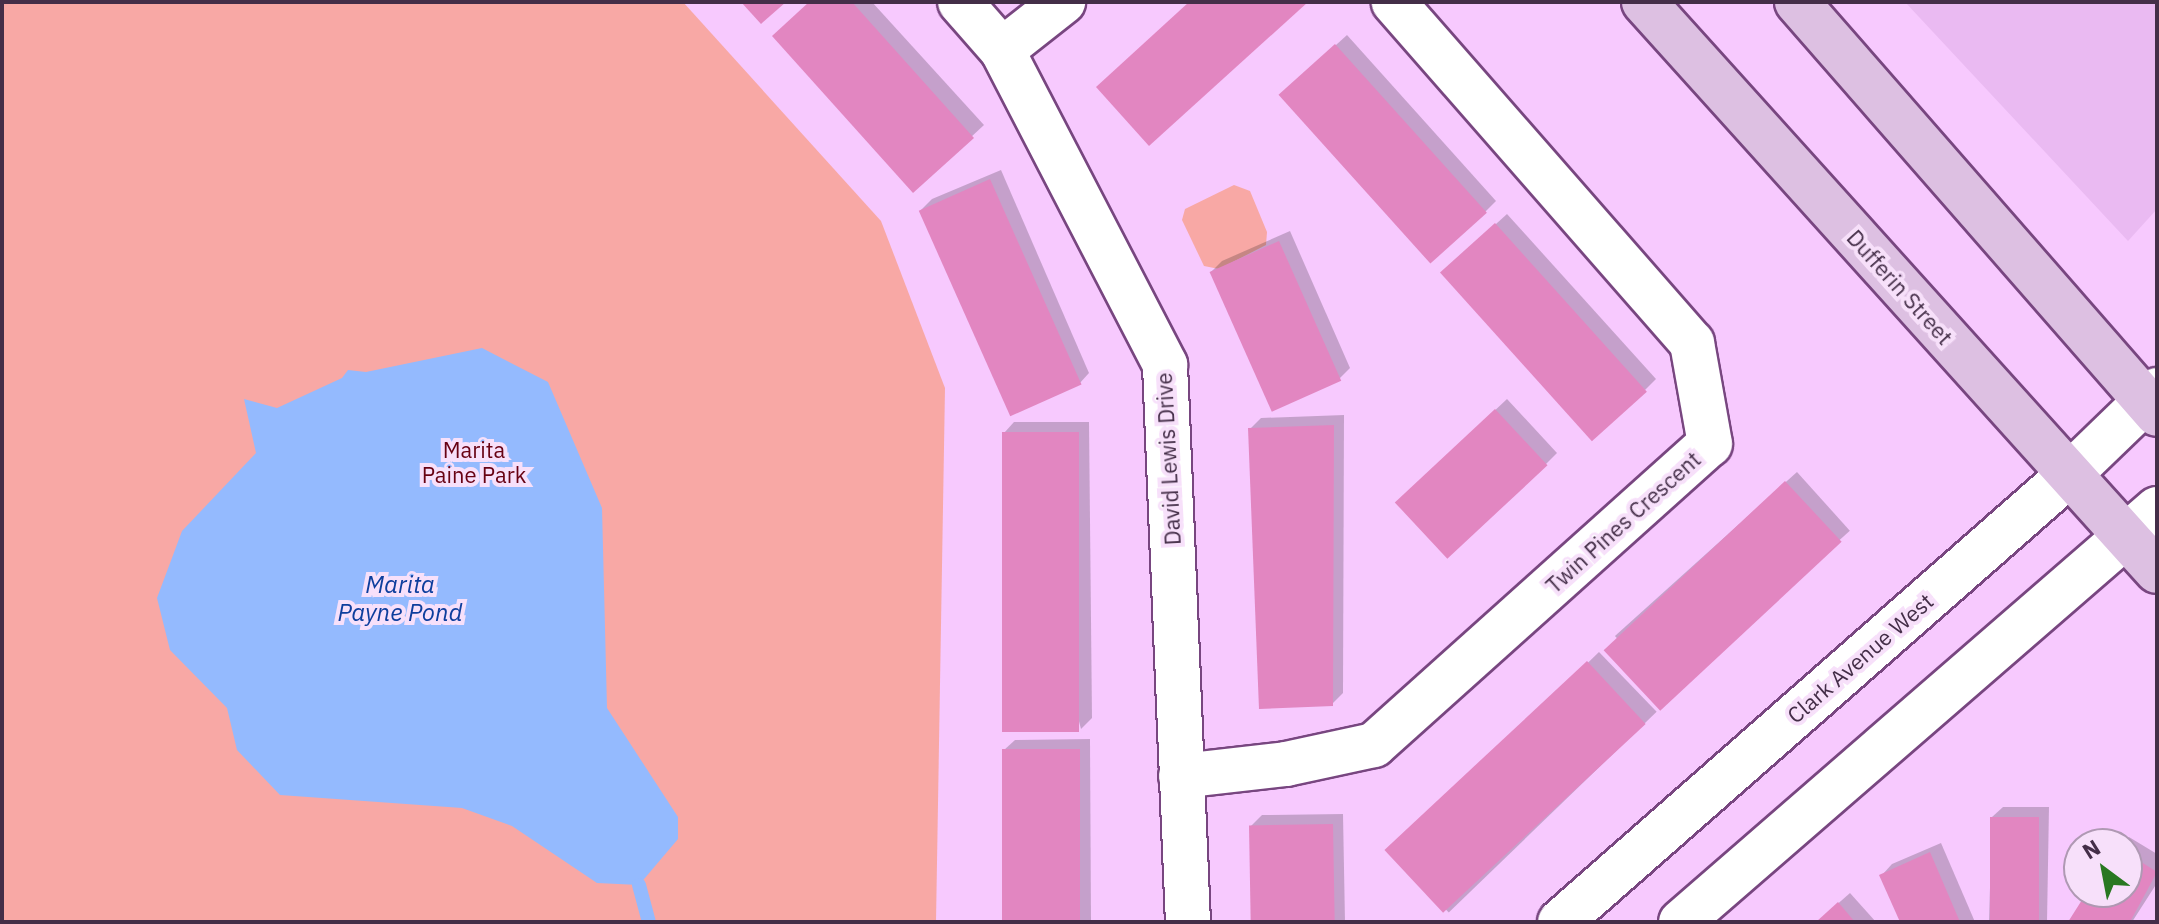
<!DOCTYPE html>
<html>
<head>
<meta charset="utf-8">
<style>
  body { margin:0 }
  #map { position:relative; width:2159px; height:924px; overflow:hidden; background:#f7c9fe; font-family:"IBM Plex Sans",sans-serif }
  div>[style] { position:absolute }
  .built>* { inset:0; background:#eabaf2 }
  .green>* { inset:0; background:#f8a8a5 }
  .water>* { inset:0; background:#94bafe }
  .shadow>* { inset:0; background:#0003; transform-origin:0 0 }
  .stream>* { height:14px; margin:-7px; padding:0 7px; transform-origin:7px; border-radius:7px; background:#94bafe }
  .building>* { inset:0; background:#e286c1; transform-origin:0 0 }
  .roads { filter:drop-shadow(2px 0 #784680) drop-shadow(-2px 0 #784680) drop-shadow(0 2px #784680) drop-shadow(0 -2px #784680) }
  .minor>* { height:44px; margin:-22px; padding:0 22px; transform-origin:22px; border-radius:22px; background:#fff }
  .major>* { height:44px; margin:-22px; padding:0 22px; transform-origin:22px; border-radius:22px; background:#ddc0e2 }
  span { translate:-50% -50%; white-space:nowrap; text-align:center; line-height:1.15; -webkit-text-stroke:8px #f7e0fa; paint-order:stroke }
  .street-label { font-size:22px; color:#442e48 }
  .park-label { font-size:22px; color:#680213 }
  .water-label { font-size:24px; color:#0d3e9d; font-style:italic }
  .frame { position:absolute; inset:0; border:4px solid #442e48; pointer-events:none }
  .north { position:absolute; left:2063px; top:828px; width:80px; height:80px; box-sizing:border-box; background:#f7e0fa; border:2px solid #af99b3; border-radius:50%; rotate:328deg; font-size:22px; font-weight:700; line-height:32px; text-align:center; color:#442e48 }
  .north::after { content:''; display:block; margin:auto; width:28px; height:36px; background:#297821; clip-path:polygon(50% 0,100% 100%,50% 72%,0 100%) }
</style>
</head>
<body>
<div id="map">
  <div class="built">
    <i style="clip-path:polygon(1905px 2px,2157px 2px,2157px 209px,2128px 241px)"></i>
  </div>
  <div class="green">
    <i style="clip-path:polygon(2px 2px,683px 2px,881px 221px,945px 388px,936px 922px,2px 922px)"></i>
    <i style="clip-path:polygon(1234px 185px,1250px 191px,1267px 232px,1266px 245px,1219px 269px,1204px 266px,1182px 220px,1185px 209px)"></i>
  </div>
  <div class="water">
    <i style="clip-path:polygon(482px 348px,548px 382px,602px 508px,607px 708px,678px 817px,678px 839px,639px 885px,597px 883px,512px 826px,462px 808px,280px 795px,237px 750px,227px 708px,170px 650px,157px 598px,182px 531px,256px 453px,244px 399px,277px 408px,342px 378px,348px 370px,366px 372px)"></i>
  </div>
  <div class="shadow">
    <i style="clip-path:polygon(811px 2px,872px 2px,984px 125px,913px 191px)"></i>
    <i style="clip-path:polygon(1347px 35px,1496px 201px,1485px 212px,1293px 84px)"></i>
    <i style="clip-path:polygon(1001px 170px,1089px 373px,1079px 384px,921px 210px,932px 199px)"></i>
    <i style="clip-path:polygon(1507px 214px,1656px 379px,1645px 390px,1453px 263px)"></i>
    <i style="clip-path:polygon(1290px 231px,1350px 368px,1339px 379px,1211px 272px,1222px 261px)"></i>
    <i style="clip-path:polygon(1507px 399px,1557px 453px,1546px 464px,1409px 491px)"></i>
    <i style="clip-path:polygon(1344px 415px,1343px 693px,1332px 704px,1250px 429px,1261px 418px)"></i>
    <i style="clip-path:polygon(1014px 422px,1089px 422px,1092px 718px,1081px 729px,1004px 433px)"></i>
    <i style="left:1797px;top:472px;width:79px;height:245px;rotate:48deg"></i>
    <i style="left:1599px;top:652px;width:83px;height:289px;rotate:46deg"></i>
    <i style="clip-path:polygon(1090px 739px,1091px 922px,1005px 922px,1004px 750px,1015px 740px)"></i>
    <i style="clip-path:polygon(2003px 807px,2049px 807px,2047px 922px,1989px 922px,1992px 817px)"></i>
    <i style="clip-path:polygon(1343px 814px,1345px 922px,1253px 922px,1251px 826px,1262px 815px)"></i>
    <i style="clip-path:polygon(2129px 837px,2157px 854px,2157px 883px,2132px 922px,2071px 922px,2090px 892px,2127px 892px,2127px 844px,2121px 844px)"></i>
    <i style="clip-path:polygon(1941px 843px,1975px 922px,1902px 922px,1882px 875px,1892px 864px)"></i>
    <i style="clip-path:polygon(1850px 893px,1876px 922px,1817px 922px)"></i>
  </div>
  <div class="stream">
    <i style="left:639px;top:885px;width:38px;rotate:75deg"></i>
  </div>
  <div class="building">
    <i style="clip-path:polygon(741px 2px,786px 2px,761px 24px)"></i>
    <i style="clip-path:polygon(809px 2px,852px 2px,974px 138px,913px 193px,772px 36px)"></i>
    <i style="clip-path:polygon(1189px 2px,1308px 2px,1149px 146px,1096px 87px)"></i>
    <i style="left:1335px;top:44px;width:227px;height:76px;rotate:48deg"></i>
    <i style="left:990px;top:179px;width:225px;height:78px;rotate:66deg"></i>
    <i style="left:1495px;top:223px;width:227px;height:74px;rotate:48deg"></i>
    <i style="left:1279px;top:241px;width:153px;height:76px;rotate:66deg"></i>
    <i style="left:1495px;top:409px;width:77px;height:137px;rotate:47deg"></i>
    <i style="clip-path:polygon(1334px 425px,1333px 706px,1259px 709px,1248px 428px)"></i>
    <i style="left:1002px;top:432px;width:77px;height:300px"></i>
    <i style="left:1785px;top:481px;width:83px;height:248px;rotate:47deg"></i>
    <i style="left:1587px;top:661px;width:86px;height:277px;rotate:47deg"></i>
    <i style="left:1080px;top:749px;width:173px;height:78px;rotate:90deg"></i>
    <i style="left:1990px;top:817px;width:49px;height:105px"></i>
    <i style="left:1333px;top:824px;width:98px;height:84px;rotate:89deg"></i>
    <i style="clip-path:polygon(1930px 852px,1960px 922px,1900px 922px,1879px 875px)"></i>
    <i style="clip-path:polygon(2127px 853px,2157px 872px,2130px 922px,2068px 922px,2087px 892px,2127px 892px)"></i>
    <i style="clip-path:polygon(1838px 902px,1855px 922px,1816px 922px)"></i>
  </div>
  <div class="roads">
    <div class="minor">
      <i style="left:960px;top:2px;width:64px;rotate:48.8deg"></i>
      <i style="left:1002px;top:50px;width:355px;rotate:62.6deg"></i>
      <i style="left:1165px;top:365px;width:557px;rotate:87.64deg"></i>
      <i style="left:1002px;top:50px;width:78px;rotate:-38.2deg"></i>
      <i style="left:1181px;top:776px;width:106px;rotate:-6.5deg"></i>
      <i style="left:1286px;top:764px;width:90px;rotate:-12.2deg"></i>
      <i style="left:1374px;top:745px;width:451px;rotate:-41.9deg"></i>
      <i style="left:1710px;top:444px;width:103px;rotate:-100.1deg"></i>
      <i style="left:1692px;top:343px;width:453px;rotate:-131.2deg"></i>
      <i style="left:1560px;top:922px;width:679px;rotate:-41.3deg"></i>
      <i style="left:2070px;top:474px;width:121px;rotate:-44deg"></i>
      <i style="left:1681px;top:922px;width:630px;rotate:-40.95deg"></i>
    </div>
    <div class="major">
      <i style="left:1644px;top:2px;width:766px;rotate:47.96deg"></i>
      <i style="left:1797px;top:2px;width:547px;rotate:48.85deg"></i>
    </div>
  </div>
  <div class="street-label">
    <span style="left:1900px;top:287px;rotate:48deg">Dufferin Street</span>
    <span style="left:1168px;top:459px;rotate:-93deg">David Lewis Drive</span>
    <span style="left:1623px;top:522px;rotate:-42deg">Twin Pines Crescent</span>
    <span style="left:1860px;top:658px;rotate:-41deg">Clark Avenue West</span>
  </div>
  <div class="park-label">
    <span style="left:474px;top:462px">Marita<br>Paine Park</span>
  </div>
  <div class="water-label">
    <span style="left:400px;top:599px">Marita<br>Payne Pond</span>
  </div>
  <div class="frame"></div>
  <div class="north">N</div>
</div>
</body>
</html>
